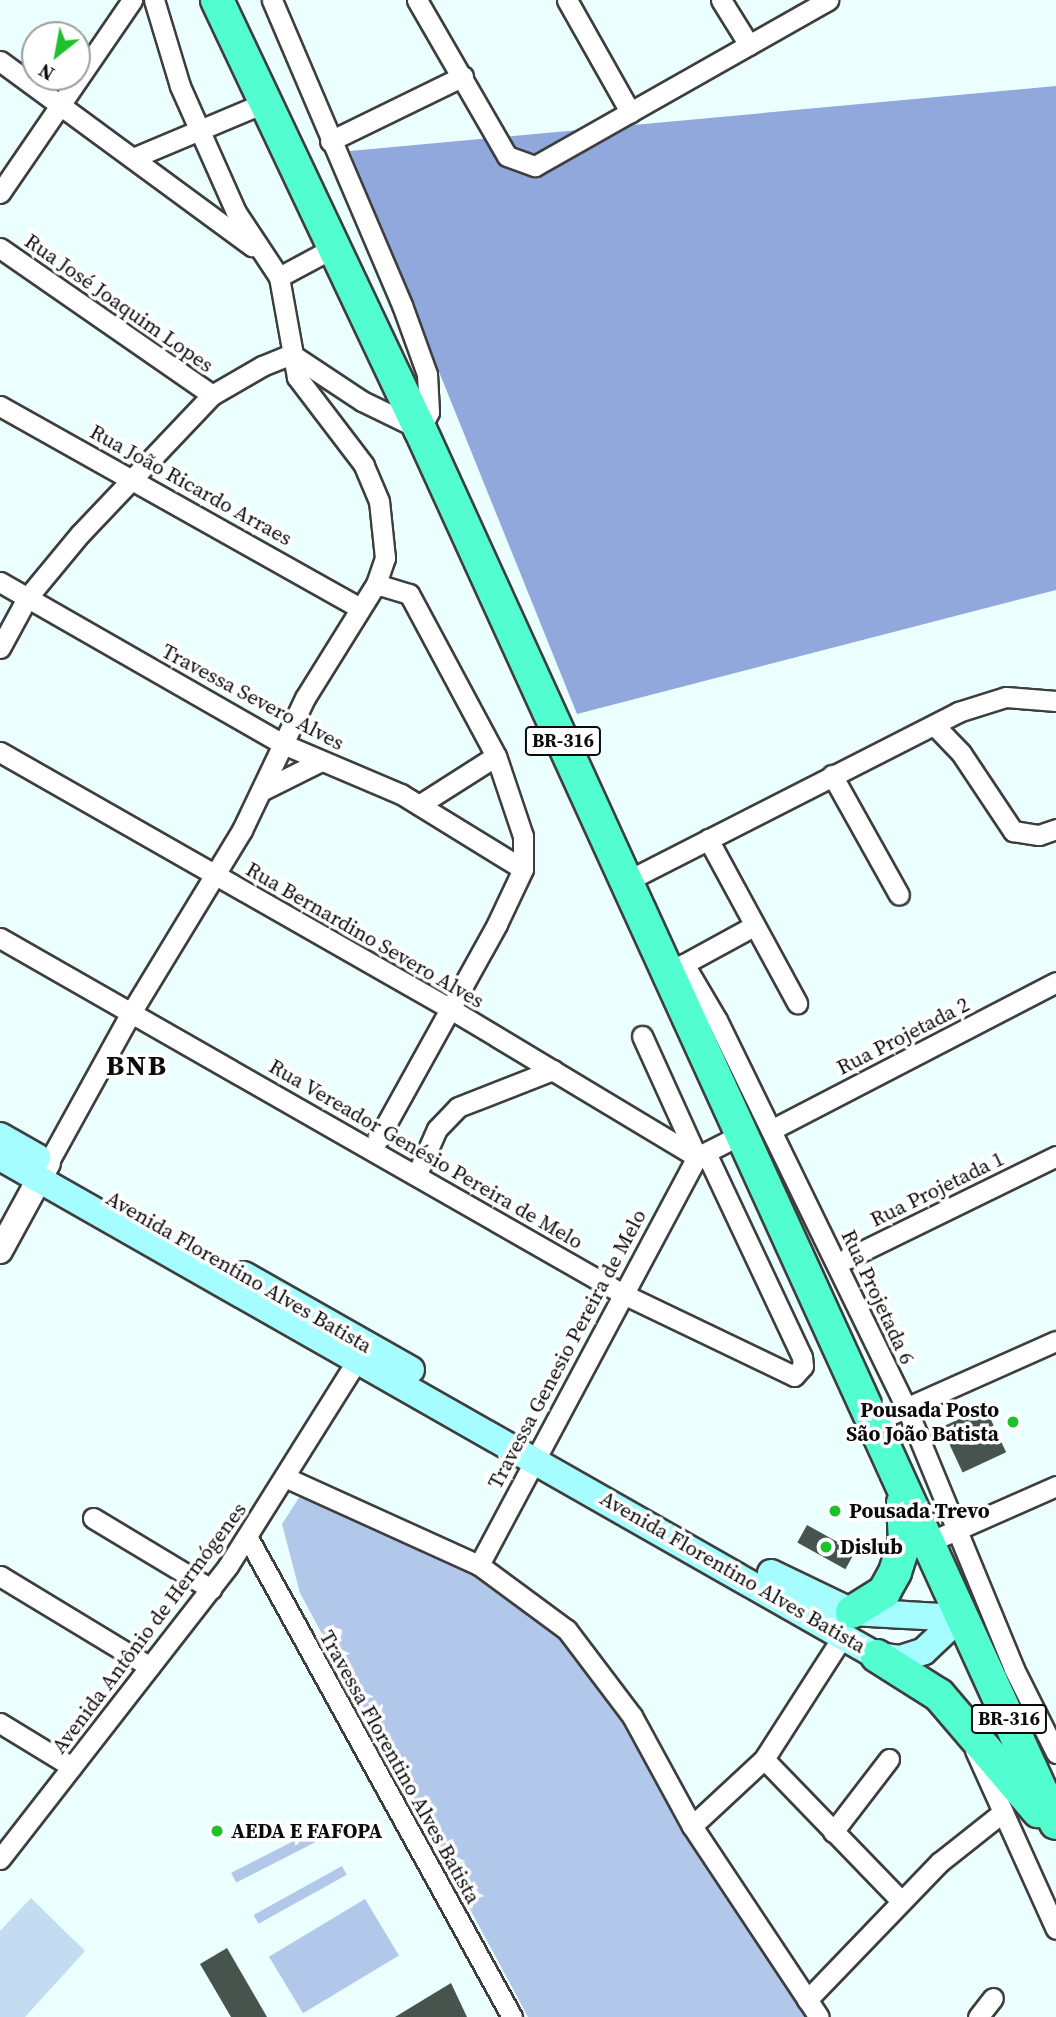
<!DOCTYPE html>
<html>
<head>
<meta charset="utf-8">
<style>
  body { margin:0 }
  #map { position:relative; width:1056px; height:2017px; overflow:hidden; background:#eafffe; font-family:"Source Serif 4",serif }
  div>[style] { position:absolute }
  .green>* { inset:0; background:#b2c8eb; transform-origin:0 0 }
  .forest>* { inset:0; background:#90a8dc }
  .pitch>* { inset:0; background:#c4dcf2 }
  .building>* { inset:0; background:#47544e; transform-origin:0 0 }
  .roads { filter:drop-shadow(2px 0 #3e3e3e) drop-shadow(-2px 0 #3e3e3e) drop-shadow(0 2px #3e3e3e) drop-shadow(0 -2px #3e3e3e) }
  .minor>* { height:19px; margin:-9.5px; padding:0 9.5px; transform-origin:9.5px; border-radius:9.5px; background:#fff }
  .tertiary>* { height:24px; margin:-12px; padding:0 12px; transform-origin:12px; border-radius:12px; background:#fff }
  .secondary>* { height:26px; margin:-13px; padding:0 13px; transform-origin:13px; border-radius:13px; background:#a5fdff }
  .trunk>* { height:32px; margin:-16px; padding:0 16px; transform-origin:16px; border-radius:16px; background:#52fed0 }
  .dots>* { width:19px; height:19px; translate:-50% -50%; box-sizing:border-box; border:4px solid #fff; border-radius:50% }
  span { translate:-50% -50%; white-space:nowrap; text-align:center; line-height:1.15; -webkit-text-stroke:7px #fff; paint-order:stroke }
  .shield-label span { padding:2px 5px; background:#fff; border:2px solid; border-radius:5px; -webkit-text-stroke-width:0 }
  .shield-label { font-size:19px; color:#0b0b0b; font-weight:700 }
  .street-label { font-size:21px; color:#0b0b0b }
  .poi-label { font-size:21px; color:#0b0b0b; font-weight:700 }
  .right { translate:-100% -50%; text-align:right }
  .left { translate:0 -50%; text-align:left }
  .district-label { font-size:28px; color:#0b0b0b; font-weight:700; letter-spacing:2px }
  .north { position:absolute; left:21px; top:21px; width:70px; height:70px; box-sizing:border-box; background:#fff; border:2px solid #9d9d9d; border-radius:50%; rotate:211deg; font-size:19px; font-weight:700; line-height:28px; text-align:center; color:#0b0b0b }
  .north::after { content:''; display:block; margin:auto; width:24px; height:32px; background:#1dc22b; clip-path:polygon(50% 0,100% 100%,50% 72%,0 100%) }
</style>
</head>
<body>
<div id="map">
  <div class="green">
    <i style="clip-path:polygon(302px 1493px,482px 1579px,561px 1637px,624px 1724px,683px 1834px,812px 2017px,528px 2017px,300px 1593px,282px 1524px)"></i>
    <i style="left:323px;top:1826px;width:11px;height:103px;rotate:63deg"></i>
    <i style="left:342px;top:1866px;width:10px;height:101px;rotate:61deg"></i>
    <i style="left:365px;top:1899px;width:66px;height:112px;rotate:59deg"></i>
  </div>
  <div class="forest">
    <i style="clip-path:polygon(1056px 86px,1056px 590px,577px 714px,350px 151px)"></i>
  </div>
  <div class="pitch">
    <i style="clip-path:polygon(31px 1898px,85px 1951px,25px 2017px,0 2017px,0 1931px)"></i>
  </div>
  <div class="building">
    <i style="left:985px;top:1407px;width:50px;height:48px;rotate:65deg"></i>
    <i style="left:807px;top:1525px;width:55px;height:20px;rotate:29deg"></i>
    <i style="clip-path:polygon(227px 1948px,267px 2017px,231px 2017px,200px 1964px)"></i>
    <i style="clip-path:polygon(451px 1983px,467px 2017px,395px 2017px)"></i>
  </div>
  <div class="roads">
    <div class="minor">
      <i style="left:417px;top:0;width:180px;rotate:60deg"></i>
      <i style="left:507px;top:156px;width:30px;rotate:20deg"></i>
      <i style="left:535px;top:166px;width:337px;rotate:-29.5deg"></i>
      <i style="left:567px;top:0;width:129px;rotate:60.6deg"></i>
      <i style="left:721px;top:0;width:53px;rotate:58.1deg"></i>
      <i style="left:0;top:61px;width:313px;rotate:36.3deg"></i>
      <i style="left:330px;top:141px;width:148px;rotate:-26deg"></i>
      <i style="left:133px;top:158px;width:142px;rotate:-22.8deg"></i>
      <i style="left:0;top:193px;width:234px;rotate:-55.6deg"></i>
      <i style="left:0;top:248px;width:258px;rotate:34.7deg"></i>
      <i style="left:279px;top:277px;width:59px;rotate:-28.3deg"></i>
      <i style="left:0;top:406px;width:411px;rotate:29.3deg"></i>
      <i style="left:0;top:582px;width:326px;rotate:29.8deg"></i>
      <i style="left:283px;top:744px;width:128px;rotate:23deg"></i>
      <i style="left:401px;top:794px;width:143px;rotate:31.6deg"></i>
      <i style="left:0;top:648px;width:57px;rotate:-61.6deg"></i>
      <i style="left:27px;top:598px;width:83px;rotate:-50.4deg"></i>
      <i style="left:80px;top:534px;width:192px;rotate:-46.5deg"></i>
      <i style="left:212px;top:395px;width:58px;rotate:-30.1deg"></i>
      <i style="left:262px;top:366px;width:31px;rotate:-22deg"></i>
      <i style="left:291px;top:354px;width:85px;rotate:33.5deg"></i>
      <i style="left:362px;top:401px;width:64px;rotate:25.8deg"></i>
      <i style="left:420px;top:429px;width:19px;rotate:-62deg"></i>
      <i style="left:429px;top:412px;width:38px;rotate:-93deg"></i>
      <i style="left:427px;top:374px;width:73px;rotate:-109.9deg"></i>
      <i style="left:402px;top:305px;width:332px;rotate:-113.1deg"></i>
      <i style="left:935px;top:726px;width:37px;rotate:46deg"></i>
      <i style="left:961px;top:753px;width:94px;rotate:56.3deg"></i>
      <i style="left:1013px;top:831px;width:26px;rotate:9deg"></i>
      <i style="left:1039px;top:835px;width:18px;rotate:-19deg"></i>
      <i style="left:0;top:752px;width:517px;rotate:29.69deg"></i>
      <i style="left:449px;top:1008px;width:289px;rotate:31deg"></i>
      <i style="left:697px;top:1157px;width:48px;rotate:-27.1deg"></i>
      <i style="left:832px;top:775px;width:137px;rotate:60.8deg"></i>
      <i style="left:261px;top:791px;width:65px;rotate:-26.6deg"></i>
      <i style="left:419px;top:805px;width:91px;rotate:-32.5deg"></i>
      <i style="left:708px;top:839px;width:187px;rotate:61.5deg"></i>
      <i style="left:627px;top:881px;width:372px;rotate:-27deg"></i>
      <i style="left:958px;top:712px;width:50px;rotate:-17.4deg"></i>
      <i style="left:1006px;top:697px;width:50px;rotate:4.6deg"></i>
      <i style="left:0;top:938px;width:715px;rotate:29.75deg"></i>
      <i style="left:621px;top:1293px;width:192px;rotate:25.6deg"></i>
      <i style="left:794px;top:1376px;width:13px;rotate:-48deg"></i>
      <i style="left:803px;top:1366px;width:9px;rotate:-96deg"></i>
      <i style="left:802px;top:1357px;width:225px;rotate:-115.2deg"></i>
      <i style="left:684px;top:964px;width:77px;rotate:-28.6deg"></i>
      <i style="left:667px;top:971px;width:18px;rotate:-22deg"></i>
      <i style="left:684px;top:964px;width:65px;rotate:59.5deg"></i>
      <i style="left:717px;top:1020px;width:433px;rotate:64deg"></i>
      <i style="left:907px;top:1409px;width:281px;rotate:67.6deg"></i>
      <i style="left:1014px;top:1669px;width:94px;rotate:63.4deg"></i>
      <i style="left:771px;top:1130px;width:321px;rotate:-27.4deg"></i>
      <i style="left:373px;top:1148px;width:256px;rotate:-61deg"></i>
      <i style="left:497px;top:924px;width:61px;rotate:-64.7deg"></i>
      <i style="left:523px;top:869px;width:33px;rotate:-90deg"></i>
      <i style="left:523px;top:836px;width:84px;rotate:-108.6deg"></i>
      <i style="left:496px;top:756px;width:184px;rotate:-118.2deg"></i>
      <i style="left:409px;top:594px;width:34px;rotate:-163deg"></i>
      <i style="left:48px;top:1163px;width:174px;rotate:-61.1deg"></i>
      <i style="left:132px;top:1011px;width:212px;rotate:-58.7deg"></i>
      <i style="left:242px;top:830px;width:146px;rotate:-64.5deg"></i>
      <i style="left:305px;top:698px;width:134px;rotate:-58.1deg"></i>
      <i style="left:376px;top:584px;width:28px;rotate:-71deg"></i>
      <i style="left:385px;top:558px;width:57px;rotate:-96deg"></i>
      <i style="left:379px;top:501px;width:39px;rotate:-113deg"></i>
      <i style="left:364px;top:465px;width:111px;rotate:-127.3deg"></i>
      <i style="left:297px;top:377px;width:102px;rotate:-100.2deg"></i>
      <i style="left:279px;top:277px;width:78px;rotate:-123.5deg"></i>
      <i style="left:236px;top:212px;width:138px;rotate:-114deg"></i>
      <i style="left:180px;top:86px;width:90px;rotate:-106.8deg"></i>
      <i style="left:417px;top:1174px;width:49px;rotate:-66deg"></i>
      <i style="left:437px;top:1129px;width:30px;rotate:-46deg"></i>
      <i style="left:458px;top:1107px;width:102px;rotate:-21.3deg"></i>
      <i style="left:838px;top:1263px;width:243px;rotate:-26.1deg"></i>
      <i style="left:874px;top:1422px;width:199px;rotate:-24deg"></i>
      <i style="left:287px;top:1478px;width:211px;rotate:24.4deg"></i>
      <i style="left:479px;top:1565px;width:109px;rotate:36.5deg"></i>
      <i style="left:567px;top:1630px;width:108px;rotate:52.9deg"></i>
      <i style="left:632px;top:1716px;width:125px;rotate:61.4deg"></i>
      <i style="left:692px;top:1826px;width:229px;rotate:56.4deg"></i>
      <i style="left:93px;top:1518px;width:138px;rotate:31deg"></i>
      <i style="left:248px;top:1538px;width:547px;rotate:61.14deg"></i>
      <i style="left:927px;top:1543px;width:141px;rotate:-23.8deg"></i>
      <i style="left:479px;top:1565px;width:463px;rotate:-61.9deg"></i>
      <i style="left:697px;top:1157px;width:133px;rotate:-114.4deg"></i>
      <i style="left:0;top:1576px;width:175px;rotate:31.2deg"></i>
      <i style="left:0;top:1723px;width:84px;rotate:31.4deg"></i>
      <i style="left:975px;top:1750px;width:196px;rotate:65.7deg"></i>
      <i style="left:764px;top:1759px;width:197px;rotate:46deg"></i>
      <i style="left:692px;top:1826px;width:98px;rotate:-42.9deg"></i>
      <i style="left:764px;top:1759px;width:146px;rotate:-57.3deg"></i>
      <i style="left:833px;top:1832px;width:92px;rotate:-52.5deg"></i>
      <i style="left:0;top:1859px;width:371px;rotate:-52.1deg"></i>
      <i style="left:228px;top:1566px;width:254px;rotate:-57.9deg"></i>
      <i style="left:807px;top:2000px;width:192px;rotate:-46.1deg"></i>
      <i style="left:940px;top:1862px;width:80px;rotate:-38.4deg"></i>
      <i style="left:978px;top:2017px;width:24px;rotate:-52deg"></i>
    </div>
    <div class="tertiary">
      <i style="left:0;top:1251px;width:100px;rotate:-61.4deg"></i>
    </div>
    <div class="secondary">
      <i style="left:0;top:1136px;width:43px;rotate:29.6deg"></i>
      <i style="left:0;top:1157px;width:1009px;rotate:29.64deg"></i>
      <i style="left:877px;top:1656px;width:23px;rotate:7deg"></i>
      <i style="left:900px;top:1659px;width:25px;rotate:-18deg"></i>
      <i style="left:924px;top:1651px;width:48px;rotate:-43.3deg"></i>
      <i style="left:244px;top:1275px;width:192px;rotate:29.6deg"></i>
      <i style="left:771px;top:1573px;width:90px;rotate:25.7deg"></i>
      <i style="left:852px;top:1612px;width:107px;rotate:3.2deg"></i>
    </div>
    <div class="trunk">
      <i style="left:217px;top:0;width:475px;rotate:64.7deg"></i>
      <i style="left:420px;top:429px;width:1532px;rotate:65.48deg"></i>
      <i style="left:852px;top:1612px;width:38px;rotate:-32deg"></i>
      <i style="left:884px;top:1592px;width:23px;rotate:-61deg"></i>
      <i style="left:895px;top:1572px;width:32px;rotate:-72deg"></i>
      <i style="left:905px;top:1542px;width:39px;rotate:-93deg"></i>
      <i style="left:877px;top:1656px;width:73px;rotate:32.2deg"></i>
      <i style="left:939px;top:1695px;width:153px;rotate:49.5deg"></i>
    </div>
  </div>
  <div class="dots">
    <i style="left:1013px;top:1422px;background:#1dc22b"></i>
    <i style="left:835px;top:1511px;background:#1dc22b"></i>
    <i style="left:826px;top:1547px;background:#1dc22b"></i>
    <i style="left:217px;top:1831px;background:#1dc22b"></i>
  </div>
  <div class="shield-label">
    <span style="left:563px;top:741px">BR-316</span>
    <span style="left:1009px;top:1719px">BR-316</span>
  </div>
  <div class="street-label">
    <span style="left:119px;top:303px;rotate:35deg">Rua José Joaquim Lopes</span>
    <span style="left:191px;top:485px;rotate:29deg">Rua João Ricardo Arraes</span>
    <span style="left:253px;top:697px;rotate:28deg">Travessa Severo Alves</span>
    <span style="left:365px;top:935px;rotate:30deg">Rua Bernardino Severo Alves</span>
    <span style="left:903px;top:1036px;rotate:-27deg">Rua Projetada 2</span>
    <span style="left:426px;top:1154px;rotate:30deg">Rua Vereador Genésio Pereira de Melo</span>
    <span style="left:937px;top:1189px;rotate:-26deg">Rua Projetada 1</span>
    <span style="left:239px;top:1272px;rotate:30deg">Avenida Florentino Alves Batista</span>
    <span style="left:878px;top:1297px;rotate:65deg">Rua Projetada 6</span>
    <span style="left:567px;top:1349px;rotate:-62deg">Travessa Genesio Pereira de Melo</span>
    <span style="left:733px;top:1572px;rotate:30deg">Avenida Florentino Alves Batista</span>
    <span style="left:149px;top:1628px;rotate:-53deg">Avenida Antônio de Hermógenes</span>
    <span style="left:400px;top:1767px;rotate:61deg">Travessa Florentino Alves Batista</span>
  </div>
  <div class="poi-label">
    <span class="right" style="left:999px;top:1422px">Pousada Posto<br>São João Batista</span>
    <span class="left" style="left:849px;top:1511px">Pousada Trevo</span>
    <span class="left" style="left:840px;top:1547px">Dislub</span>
    <span class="left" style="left:231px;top:1831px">AEDA E FAFOPA</span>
  </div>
  <div class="district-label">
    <span style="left:137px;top:1065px">BNB</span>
  </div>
  <div class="north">N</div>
</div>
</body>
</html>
